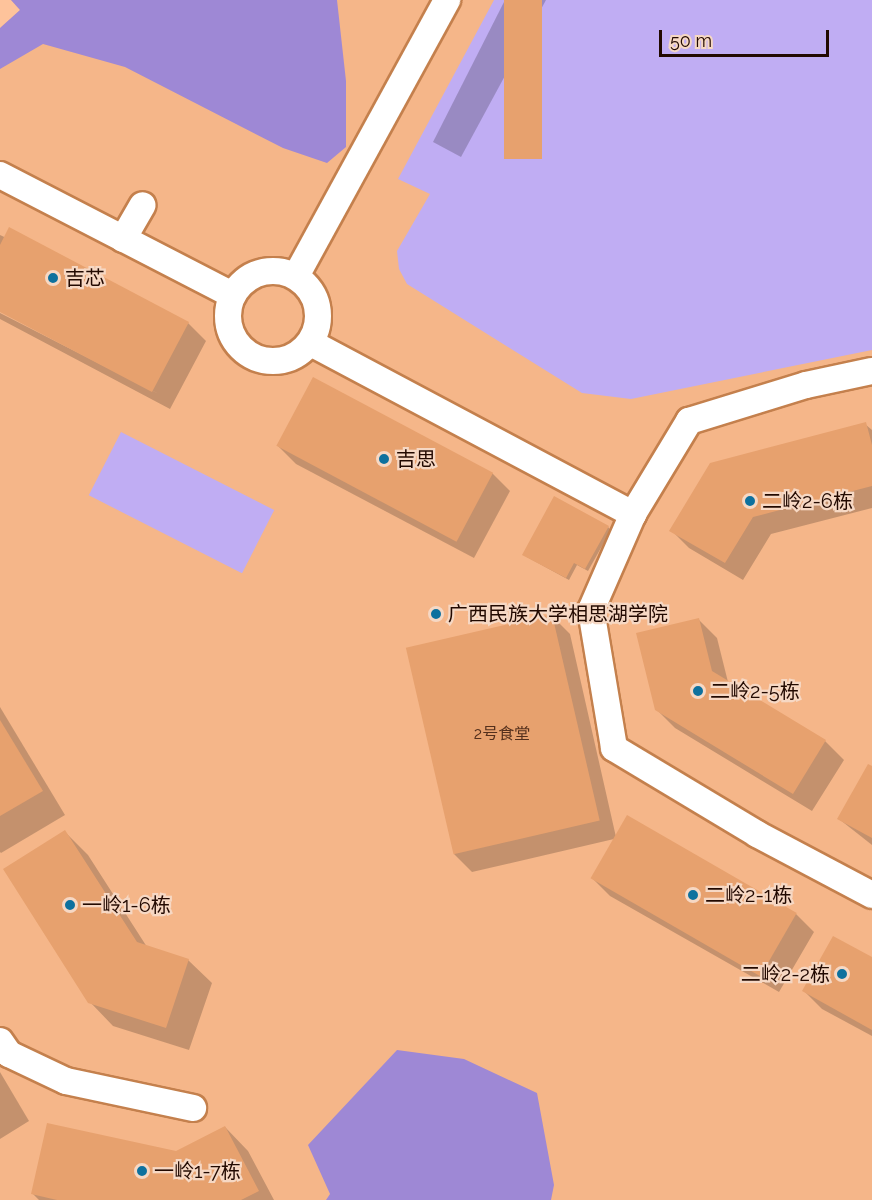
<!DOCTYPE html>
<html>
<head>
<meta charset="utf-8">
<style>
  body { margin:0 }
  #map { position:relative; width:872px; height:1200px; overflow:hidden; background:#fec39b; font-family:Raleway,"Noto Sans SC",sans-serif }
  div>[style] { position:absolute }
  .built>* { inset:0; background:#f5b689 }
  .green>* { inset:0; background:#c0adf3; transform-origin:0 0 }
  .forest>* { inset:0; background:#9e88d5 }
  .shadow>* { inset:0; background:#0003 }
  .building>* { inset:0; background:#e7a16e; transform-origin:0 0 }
  .roads { filter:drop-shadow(2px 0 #c4804d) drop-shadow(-2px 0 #c4804d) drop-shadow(0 2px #c4804d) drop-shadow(0 -2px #c4804d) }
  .minor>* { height:26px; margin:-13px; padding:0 13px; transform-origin:13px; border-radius:13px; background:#fff }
  .minor>.ring { margin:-13px; padding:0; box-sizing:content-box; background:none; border:26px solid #fff; border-radius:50% }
  .dots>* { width:16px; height:16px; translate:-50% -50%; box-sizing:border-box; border:3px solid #f6d8c4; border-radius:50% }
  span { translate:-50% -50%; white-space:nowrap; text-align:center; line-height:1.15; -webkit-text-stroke:4.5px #f6d8c4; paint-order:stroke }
  .number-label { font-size:16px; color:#532f1c }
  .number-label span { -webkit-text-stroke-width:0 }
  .poi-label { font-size:20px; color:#220900 }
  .left { translate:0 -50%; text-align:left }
  .right { translate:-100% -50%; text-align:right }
  .scale { position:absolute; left:659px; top:30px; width:170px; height:27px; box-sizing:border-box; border:3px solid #220900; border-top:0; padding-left:8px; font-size:18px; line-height:21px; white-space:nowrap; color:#220900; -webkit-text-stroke:4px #f6d8c4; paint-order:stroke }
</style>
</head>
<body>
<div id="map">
  <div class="built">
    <i style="clip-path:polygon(11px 0,872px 0,872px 1200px,0 1200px,0 28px,20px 10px)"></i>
  </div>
  <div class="green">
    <i style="clip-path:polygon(494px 0,872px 0,872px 350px,631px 399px,582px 393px,407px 284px,399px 269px,397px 251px,430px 194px,398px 179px)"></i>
    <i style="left:121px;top:432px;width:172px;height:71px;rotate:27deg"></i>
  </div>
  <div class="forest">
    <i style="clip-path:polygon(11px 0,337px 0,346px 81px,346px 147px,327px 163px,283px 148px,125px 67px,43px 44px,0 69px,0 28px,20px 10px)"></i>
    <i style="clip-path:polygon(397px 1050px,464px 1059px,537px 1093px,554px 1185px,551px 1200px,326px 1200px,330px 1194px,308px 1145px)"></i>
  </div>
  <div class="shadow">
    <i style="clip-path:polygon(505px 0,546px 0,461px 157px,433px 142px)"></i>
    <i style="clip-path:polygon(0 235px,188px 323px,206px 341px,170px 409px,0 319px,0 313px,159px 394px,0 310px)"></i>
    <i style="clip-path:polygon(865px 424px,872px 430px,872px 508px,771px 534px,743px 580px,689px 548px,671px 530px)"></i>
    <i style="clip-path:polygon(278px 446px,492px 473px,510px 491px,474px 558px,296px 464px)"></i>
    <i style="clip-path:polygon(608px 527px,611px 530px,588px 571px,577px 565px,569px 580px,527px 557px)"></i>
    <i style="clip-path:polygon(552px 616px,570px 634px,616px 837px,796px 914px,814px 932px,779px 992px,610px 896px,592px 878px,614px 839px,472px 872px,454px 854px)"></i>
    <i style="clip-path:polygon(699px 620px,717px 638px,728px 682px,825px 741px,844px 760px,812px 811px,675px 728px,657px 710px)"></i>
    <i style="clip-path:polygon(0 707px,65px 815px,1px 853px,0 852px)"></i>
    <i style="clip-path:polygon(872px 768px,872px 845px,839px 819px)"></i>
    <i style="clip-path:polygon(65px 832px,88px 855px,147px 947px,188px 960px,212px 983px,189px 1050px,113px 1026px,90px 1002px)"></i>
    <i style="clip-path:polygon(872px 959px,872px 1036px,822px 1009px,804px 991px)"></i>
    <i style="clip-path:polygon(0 1072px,29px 1121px,0 1139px)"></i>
    <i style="clip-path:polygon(225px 1127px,248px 1151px,274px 1200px,39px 1200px,33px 1194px,177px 1152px)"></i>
  </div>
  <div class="building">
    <i style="left:504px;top:0;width:38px;height:159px"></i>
    <i style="clip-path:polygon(9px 227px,189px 322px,152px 392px,0 312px,0 245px)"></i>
    <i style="left:313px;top:377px;width:204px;height:78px;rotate:28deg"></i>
    <i style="clip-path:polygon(866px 422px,872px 445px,872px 486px,753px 517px,725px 563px,669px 531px,710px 463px)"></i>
    <i style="clip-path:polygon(554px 496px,609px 526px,585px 569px,574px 563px,566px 578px,522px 555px)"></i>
    <i style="left:552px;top:614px;width:212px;height:150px;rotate:77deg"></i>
    <i style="clip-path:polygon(699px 618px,712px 671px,826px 740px,793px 794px,655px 710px,636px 633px)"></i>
    <i style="clip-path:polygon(0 720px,43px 791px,0 816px)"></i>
    <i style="clip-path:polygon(868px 764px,872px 766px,872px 838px,837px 819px)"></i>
    <i style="left:627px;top:815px;width:196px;height:73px;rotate:30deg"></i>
    <i style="clip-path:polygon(65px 830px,137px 942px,189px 959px,166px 1028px,88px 1003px,3px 869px)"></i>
    <i style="clip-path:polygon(833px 936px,872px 957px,872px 1030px,802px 991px)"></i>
    <i style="clip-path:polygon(47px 1123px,176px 1151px,225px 1126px,259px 1191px,241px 1200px,57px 1200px,31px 1194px)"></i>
  </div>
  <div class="roads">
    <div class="minor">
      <i style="left:0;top:175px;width:261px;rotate:27.3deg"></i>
      <i style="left:123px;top:239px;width:39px;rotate:-60deg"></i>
      <i class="ring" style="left:228px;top:271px;width:64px;height:64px"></i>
      <i style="left:296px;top:276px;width:315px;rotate:-61.3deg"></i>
      <i style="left:311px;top:343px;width:365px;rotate:28deg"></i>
      <i style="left:633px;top:514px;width:109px;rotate:-58.9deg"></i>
      <i style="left:689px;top:421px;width:122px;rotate:-17.1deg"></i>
      <i style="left:806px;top:385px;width:67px;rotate:-12deg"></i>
      <i style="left:633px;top:514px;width:105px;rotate:113.6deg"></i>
      <i style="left:591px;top:610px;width:140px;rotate:80.5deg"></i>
      <i style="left:614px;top:748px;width:167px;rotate:31deg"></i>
      <i style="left:757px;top:834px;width:130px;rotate:27.9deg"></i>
      <i style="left:0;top:1041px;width:16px;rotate:55deg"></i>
      <i style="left:9px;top:1054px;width:63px;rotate:25.3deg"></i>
      <i style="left:66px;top:1081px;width:130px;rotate:12deg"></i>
    </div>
  </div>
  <div class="dots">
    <i style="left:53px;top:278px;background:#0e719e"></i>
    <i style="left:384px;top:459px;background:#0e719e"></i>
    <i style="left:750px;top:501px;background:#0e719e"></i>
    <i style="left:436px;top:614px;background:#0e719e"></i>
    <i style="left:698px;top:691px;background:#0e719e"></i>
    <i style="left:693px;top:895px;background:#0e719e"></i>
    <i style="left:70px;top:905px;background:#0e719e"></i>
    <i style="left:842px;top:974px;background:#0e719e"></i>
    <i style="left:142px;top:1171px;background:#0e719e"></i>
  </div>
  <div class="number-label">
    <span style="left:502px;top:734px">2号食堂</span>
  </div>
  <div class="poi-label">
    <span class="left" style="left:65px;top:278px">吉芯</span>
    <span class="left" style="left:396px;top:459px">吉思</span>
    <span class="left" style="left:762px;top:501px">二岭2-6栋</span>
    <span class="left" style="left:448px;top:614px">广西民族大学相思湖学院</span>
    <span class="left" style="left:710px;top:691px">二岭2-5栋</span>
    <span class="left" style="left:705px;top:895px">二岭2-1栋</span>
    <span class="left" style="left:82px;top:905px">一岭1-6栋</span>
    <span class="right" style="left:830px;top:974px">二岭2-2栋</span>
    <span class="left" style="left:154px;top:1171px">一岭1-7栋</span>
  </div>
  <div class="scale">50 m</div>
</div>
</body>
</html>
